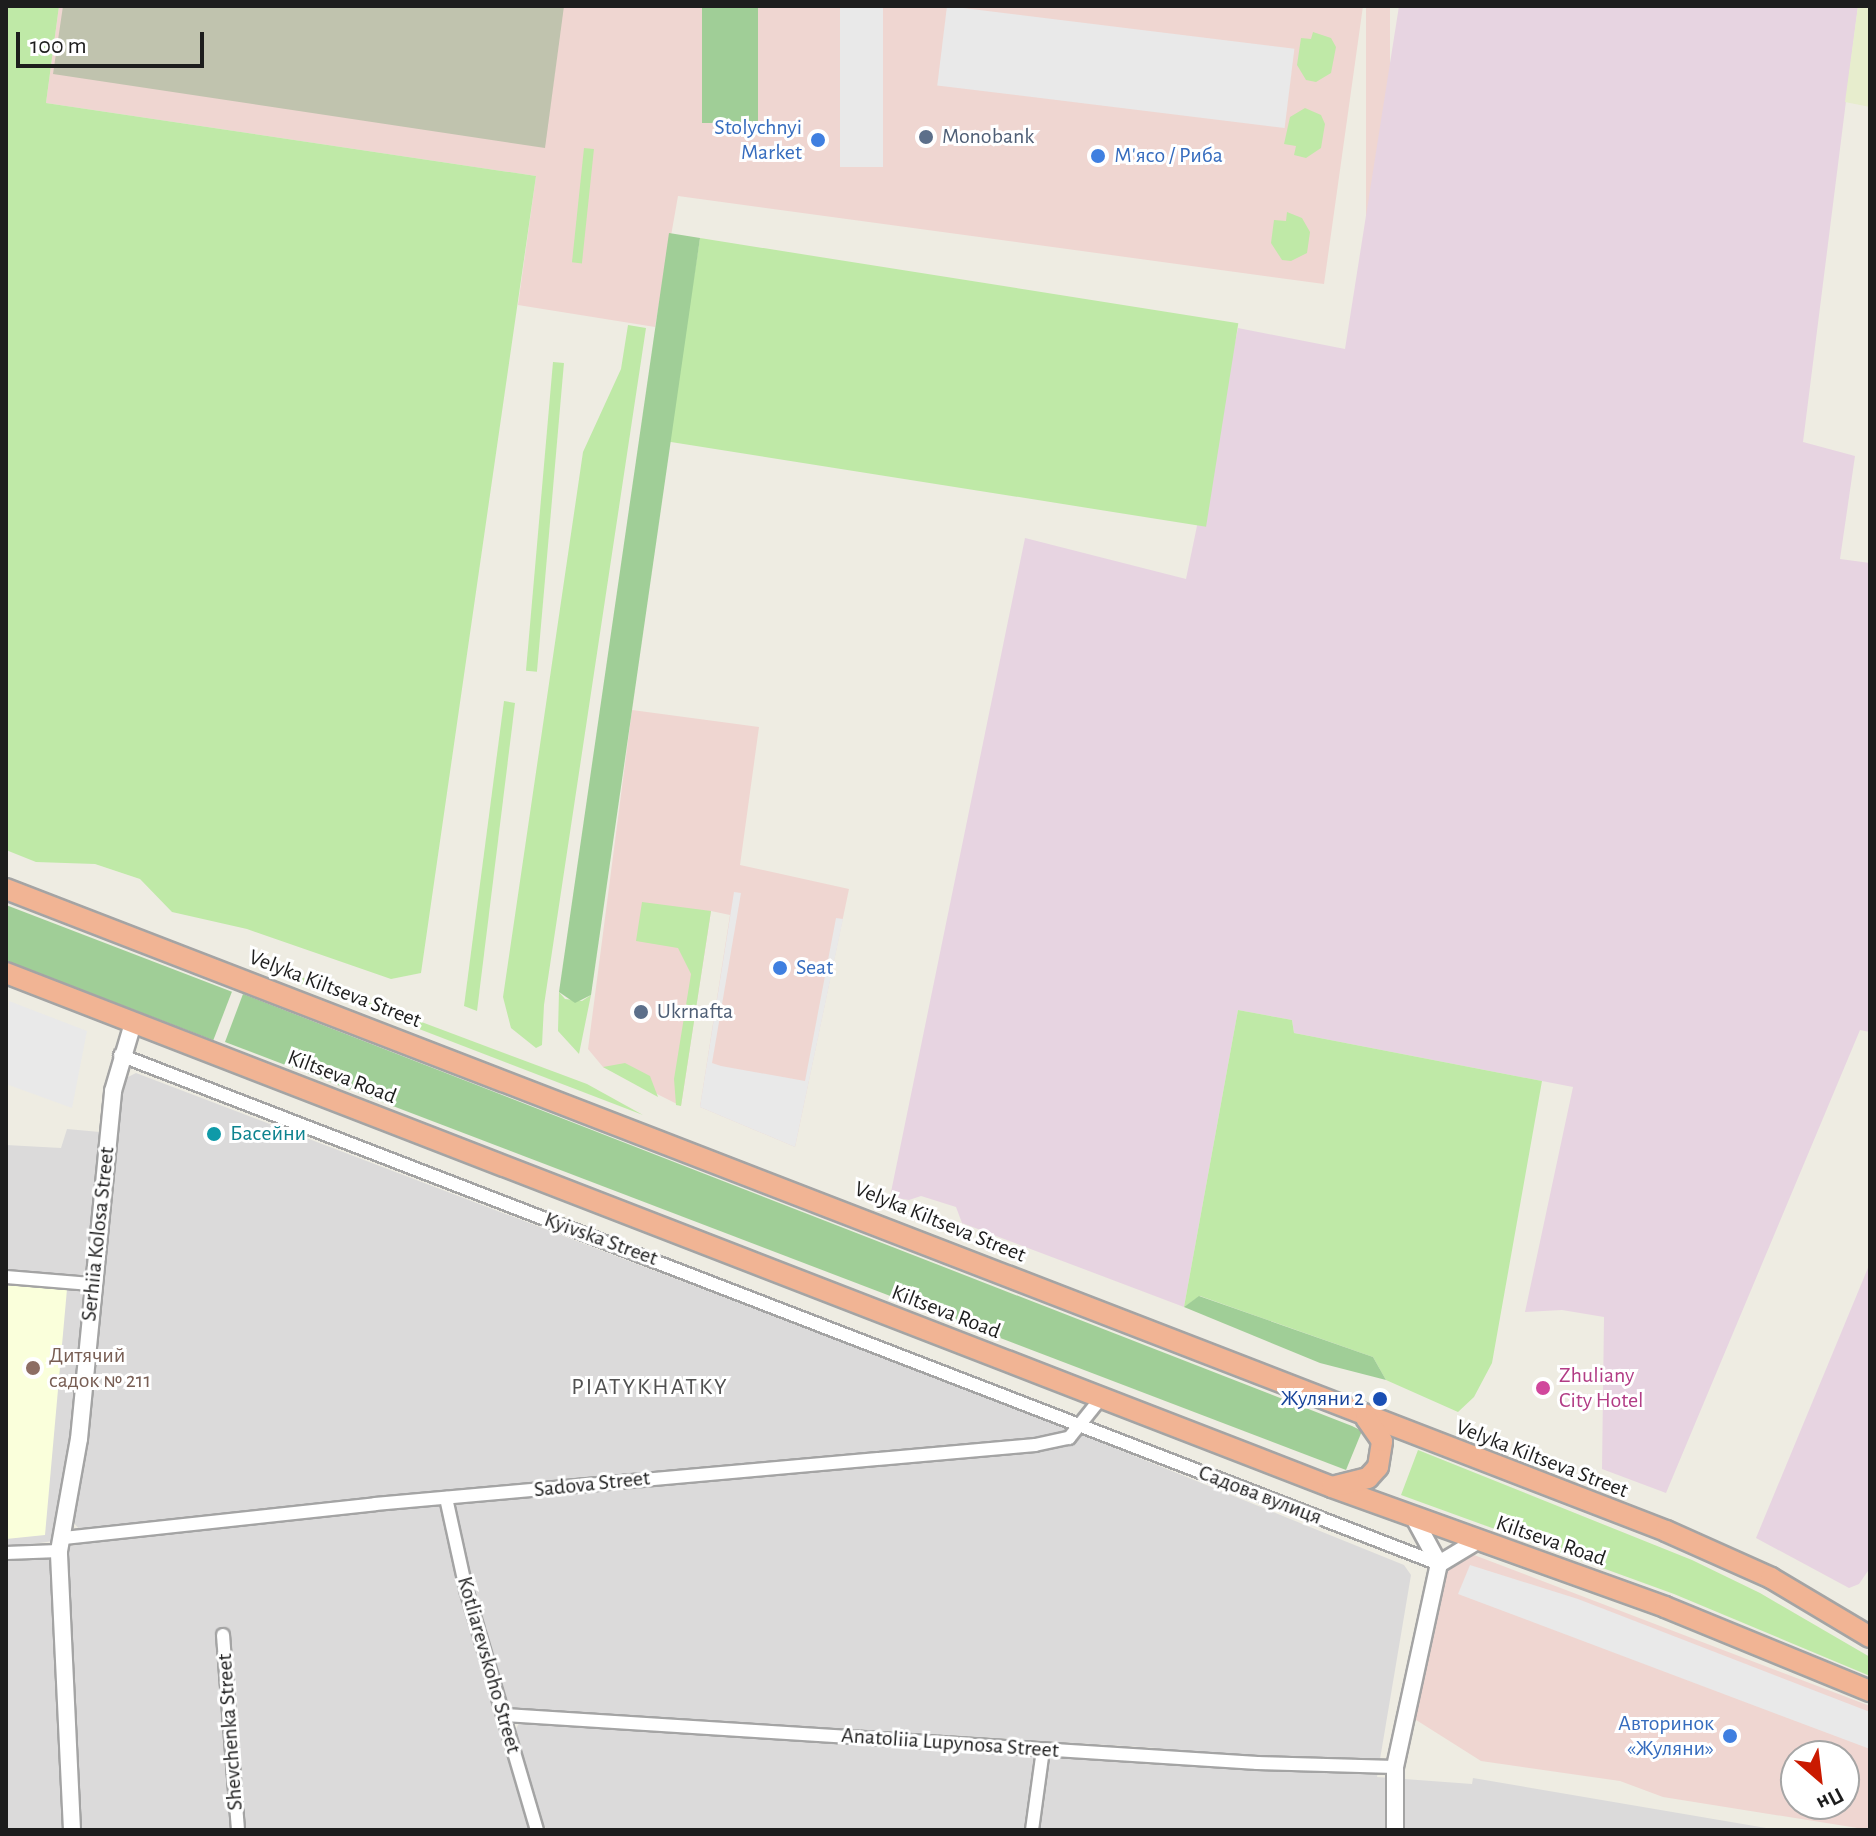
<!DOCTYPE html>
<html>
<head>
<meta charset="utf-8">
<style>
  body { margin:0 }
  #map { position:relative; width:1876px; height:1836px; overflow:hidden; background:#eeece2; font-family:"Alegreya Sans",sans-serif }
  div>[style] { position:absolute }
  .residential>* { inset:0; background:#dbdada }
  .commercial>* { inset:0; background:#efd6d1; transform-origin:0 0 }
  .industrial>* { inset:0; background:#e7d4e1 }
  .education>* { inset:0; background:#faffdb }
  .construction>* { inset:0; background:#c0c3ae }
  .farmland>* { inset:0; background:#e7edcd }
  .grass>* { inset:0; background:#bfe9a7; transform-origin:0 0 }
  .forest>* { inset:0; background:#a0ce97; transform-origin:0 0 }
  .parking>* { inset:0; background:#e9e9e9; transform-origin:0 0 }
  .roads { filter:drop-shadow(2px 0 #a4a4a4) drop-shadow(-2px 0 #a4a4a4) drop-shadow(0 2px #a4a4a4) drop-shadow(0 -2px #a4a4a4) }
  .minor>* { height:12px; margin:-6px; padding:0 6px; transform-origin:6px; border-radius:6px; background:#fff }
  .tertiary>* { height:16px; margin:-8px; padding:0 8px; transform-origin:8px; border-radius:8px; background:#fff }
  .trunk>* { height:20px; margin:-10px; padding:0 10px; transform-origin:10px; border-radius:10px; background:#f1b494 }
  .dots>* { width:22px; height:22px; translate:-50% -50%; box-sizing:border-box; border:4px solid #fff; border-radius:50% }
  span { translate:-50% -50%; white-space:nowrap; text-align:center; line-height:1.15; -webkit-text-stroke:6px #fff; paint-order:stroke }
  .shop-label { font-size:22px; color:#366cbe }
  .right { translate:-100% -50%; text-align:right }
  .left { translate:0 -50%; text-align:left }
  .service-label { font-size:22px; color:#4e5e75 }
  .street-label { font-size:22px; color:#1d1d1d }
  .culture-label { font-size:22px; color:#0d838f }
  .education-label { font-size:22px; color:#785e54 }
  .hotel-label { font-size:22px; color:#b23c85 }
  .transit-label { font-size:22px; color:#164399 }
  .neighbourhood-label { font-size:24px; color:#505050; letter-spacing:2px }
  .frame { position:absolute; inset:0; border:8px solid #1d1d1d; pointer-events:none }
  .north { position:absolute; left:1780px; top:1740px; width:80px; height:80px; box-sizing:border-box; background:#fff; border:2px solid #a5a5a5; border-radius:50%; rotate:152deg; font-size:22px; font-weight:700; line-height:32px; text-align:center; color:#1d1d1d }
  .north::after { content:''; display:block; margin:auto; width:28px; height:36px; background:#ca1a00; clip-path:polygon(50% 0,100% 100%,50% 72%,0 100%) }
  .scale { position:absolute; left:16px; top:32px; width:188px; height:36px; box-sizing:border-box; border:4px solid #1d1d1d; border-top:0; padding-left:10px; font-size:24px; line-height:28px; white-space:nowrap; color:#1d1d1d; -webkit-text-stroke:6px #fff; paint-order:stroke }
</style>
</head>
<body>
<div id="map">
  <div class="residential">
    <i style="clip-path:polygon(136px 1073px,1038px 1417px,1404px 1565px,1411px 1575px,1377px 1777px,1472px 1784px,1473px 1778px,1778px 1830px,1036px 1830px,1048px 1755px,1155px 1765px,1158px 1748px,514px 1709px,507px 1704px,456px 1535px,456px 1501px,80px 1530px,73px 1522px,122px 1080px)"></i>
    <i style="clip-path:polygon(67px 1129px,100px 1132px,72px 1437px,53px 1541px,6px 1548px,6px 1145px,61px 1148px)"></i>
    <i style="clip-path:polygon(440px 1505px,529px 1830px,77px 1830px,64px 1575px,68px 1546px,323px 1514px)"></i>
    <i style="clip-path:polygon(49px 1557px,67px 1830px,6px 1830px,6px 1560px)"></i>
    <i style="clip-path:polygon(520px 1721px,1035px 1754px,1028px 1830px,548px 1830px,539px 1821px,514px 1733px)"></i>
  </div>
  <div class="commercial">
    <i style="clip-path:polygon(59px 6px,1363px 6px,1324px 284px,678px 196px,655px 327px,518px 305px,536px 176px,46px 103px)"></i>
    <i style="left:1366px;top:6px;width:24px;height:281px"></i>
    <i style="clip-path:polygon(632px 710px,759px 727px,740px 865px,849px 889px,795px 1147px,700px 1107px,730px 915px,711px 911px,681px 1106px,603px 1067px,588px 1049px)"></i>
    <i style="clip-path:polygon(evenodd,1474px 1555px,1870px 1706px,1870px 1830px,1663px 1797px,1620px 1781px,1481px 1761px,1413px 1718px,1441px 1577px,1457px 1558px,1474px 1555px,1796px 1756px,1844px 1756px,1844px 1804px,1796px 1804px,1796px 1756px)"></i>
  </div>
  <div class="industrial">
    <i style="clip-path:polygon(1399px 6px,1858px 6px,1803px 442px,1855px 456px,1840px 559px,1870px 563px,1870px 1032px,1860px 1030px,1666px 1493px,1602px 1469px,1604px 1317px,1562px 1310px,1525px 1312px,1573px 1087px,1294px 1033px,1292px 1020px,1238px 1010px,1184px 1307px,962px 1223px,956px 1207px,921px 1196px,909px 1200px,890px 1197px,1025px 538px,1186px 579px,1238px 328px,1345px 349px)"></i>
    <i style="clip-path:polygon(1870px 1263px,1870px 1568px,1859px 1584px,1849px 1588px,1756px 1538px)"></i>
  </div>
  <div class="education">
    <i style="clip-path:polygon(6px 1284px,67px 1289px,45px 1535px,6px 1539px)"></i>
  </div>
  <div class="construction">
    <i style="clip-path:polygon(63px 6px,564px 6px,545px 148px,53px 74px)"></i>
  </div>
  <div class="farmland">
    <i style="clip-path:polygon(1858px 6px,1870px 6px,1870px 107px,1845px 102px)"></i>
  </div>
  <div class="grass">
    <i style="clip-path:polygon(6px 6px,59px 6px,46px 103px,536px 176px,421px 973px,391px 979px,247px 929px,172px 912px,140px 879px,95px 864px,36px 862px,6px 850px)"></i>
    <i style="clip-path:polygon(1313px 32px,1331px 38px,1336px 47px,1331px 73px,1316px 82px,1306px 80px,1297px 65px,1301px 38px,1311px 39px)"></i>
    <i style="clip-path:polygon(1305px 108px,1321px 115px,1325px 124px,1321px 148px,1306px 158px,1294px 155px,1296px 146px,1284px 144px,1290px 117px)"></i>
    <i style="left:584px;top:148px;width:10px;height:115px;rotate:6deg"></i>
    <i style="clip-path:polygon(1287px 212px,1302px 218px,1310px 232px,1307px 253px,1291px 261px,1282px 260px,1271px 243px,1274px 220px,1286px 221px)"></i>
    <i style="left:700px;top:238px;width:545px;height:206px;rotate:9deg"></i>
    <i style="clip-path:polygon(628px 325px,646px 328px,544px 1005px,542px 1045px,536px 1048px,511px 1028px,503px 997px,583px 452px,621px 369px)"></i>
    <i style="left:553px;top:362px;width:11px;height:310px;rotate:5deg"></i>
    <i style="clip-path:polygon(504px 701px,515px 703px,477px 1011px,464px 1006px)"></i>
    <i style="clip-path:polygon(642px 902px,711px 911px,681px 1106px,676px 1105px,674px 1079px,691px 974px,678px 948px,636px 941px)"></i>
    <i style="clip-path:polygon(256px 960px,587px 1084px,643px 1115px,263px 969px)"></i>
    <i style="clip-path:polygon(559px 992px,565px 999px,582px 1001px,591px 995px,579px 1054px,558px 1031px)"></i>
    <i style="clip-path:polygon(1238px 1010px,1292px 1020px,1294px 1033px,1542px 1081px,1492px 1363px,1474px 1397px,1458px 1412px,1386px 1380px,1373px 1357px,1200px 1296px,1184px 1307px)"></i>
    <i style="clip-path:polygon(625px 1063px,650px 1076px,658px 1097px,603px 1067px)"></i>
    <i style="clip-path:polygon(1418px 1450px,1692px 1560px,1760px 1593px,1870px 1657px,1870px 1676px,1674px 1594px,1401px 1495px)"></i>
  </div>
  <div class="forest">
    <i style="left:702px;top:6px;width:56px;height:117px"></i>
    <i style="clip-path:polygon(669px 233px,700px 238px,591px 995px,575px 1003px,559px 992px)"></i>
    <i style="left:6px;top:905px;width:242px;height:52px;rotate:21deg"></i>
    <i style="clip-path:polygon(243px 994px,1352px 1426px,1362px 1431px,1346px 1470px,225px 1042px)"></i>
    <i style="clip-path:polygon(1199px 1296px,1373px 1357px,1386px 1380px,1320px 1363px,1184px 1307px)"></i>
  </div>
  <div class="parking">
    <i style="left:840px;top:6px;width:43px;height:161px"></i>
    <i style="left:947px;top:6px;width:350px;height:80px;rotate:7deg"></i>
    <i style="clip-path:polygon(734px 892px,741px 893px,712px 1063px,721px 1066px,805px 1081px,836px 918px,843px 919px,795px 1147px,700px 1107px)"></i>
    <i style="clip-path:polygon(9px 1001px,87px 1031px,72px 1108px,6px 1084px)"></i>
    <i style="clip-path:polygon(1470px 1565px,1578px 1599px,1870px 1712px,1870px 1749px,1458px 1594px)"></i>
  </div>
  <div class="roads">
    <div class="minor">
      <i style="left:120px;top:1055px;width:1414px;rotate:21.1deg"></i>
      <i style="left:6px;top:1277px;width:85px;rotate:4.7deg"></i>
      <i style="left:446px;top:1498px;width:93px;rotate:77.6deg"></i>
      <i style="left:466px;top:1589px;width:251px;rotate:73.6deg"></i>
      <i style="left:64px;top:1538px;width:313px;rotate:-6.2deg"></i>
      <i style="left:375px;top:1504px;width:663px;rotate:-5.11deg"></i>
      <i style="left:1035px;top:1445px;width:35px;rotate:-12deg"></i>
      <i style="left:1069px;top:1438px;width:51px;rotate:-51.3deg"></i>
      <i style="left:6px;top:1553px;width:53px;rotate:-2.2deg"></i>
      <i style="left:223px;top:1635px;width:196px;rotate:85.6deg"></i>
      <i style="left:505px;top:1715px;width:754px;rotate:3.65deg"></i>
      <i style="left:1257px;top:1763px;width:138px;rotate:1.7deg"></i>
      <i style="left:1032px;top:1830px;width:81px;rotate:-82.2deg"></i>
    </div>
    <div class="tertiary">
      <i style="left:1439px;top:1564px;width:44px;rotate:-31.2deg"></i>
      <i style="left:72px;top:1830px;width:279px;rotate:-92.7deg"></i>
      <i style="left:59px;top:1551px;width:114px;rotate:-79.9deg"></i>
      <i style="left:79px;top:1439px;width:350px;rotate:-84.4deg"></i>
      <i style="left:113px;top:1091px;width:71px;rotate:-73.6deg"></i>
      <i style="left:1395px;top:1830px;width:63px;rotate:-90deg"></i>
      <i style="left:1395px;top:1767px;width:208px;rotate:-77.8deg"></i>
      <i style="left:1439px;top:1564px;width:52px;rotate:-118.5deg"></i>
    </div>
    <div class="trunk">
      <i style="left:6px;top:889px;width:1780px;rotate:21.14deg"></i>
      <i style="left:1666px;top:1531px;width:115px;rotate:24.1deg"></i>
      <i style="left:1771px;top:1578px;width:115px;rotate:30.8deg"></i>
      <i style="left:6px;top:973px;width:1422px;rotate:21.19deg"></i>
      <i style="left:1332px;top:1487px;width:354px;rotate:19.8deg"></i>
      <i style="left:1665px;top:1607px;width:222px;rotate:22.3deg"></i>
      <i style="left:1332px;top:1487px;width:37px;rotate:-14deg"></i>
      <i style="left:1368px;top:1478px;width:15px;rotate:-48deg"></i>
      <i style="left:1378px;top:1467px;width:26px;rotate:-81deg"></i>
      <i style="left:1382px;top:1441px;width:28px;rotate:-125deg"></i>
    </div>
  </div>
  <div class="dots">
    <i style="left:926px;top:137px;background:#5c6f8a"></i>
    <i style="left:818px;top:140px;background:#3f7fe0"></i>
    <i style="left:1098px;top:156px;background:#3f7fe0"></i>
    <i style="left:780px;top:968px;background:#3f7fe0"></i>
    <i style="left:641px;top:1012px;background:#5c6f8a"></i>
    <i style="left:214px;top:1134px;background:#0f9aa8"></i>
    <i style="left:33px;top:1368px;background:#8d6e63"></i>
    <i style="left:1543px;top:1388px;background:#d1479c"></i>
    <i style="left:1380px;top:1399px;background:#1a4fb4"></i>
    <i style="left:1730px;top:1736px;background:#3f7fe0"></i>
  </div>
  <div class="shop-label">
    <span class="right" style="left:802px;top:140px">Stolychnyi<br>Market</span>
    <span class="left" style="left:1114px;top:156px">М'ясо / Риба</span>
    <span class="left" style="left:796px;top:968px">Seat</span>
    <span class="right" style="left:1714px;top:1736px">Авторинок<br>«Жуляни»</span>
  </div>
  <div class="service-label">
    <span class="left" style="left:942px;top:137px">Monobank</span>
    <span class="left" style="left:657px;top:1012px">Ukrnafta</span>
  </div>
  <div class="street-label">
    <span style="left:335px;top:989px;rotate:21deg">Velyka Kiltseva Street</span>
    <span style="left:342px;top:1077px;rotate:21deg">Kiltseva Road</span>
    <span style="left:940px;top:1222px;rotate:22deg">Velyka Kiltseva Street</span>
    <span style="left:98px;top:1234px;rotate:-84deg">Serhiia Kolosa Street</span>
    <span style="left:601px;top:1239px;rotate:20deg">Kyivska Street</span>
    <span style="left:946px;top:1312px;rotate:21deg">Kiltseva Road</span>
    <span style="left:1542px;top:1459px;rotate:21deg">Velyka Kiltseva Street</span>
    <span style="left:592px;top:1484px;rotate:-6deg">Sadova Street</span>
    <span style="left:1260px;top:1495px;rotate:21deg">Садова вулиця</span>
    <span style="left:1551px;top:1541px;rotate:19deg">Kiltseva Road</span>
    <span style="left:489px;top:1665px;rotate:74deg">Kotliarevskoho Street</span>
    <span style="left:230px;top:1732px;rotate:-94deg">Shevchenka Street</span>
    <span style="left:950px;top:1743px;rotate:4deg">Anatoliia Lupynosa Street</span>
  </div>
  <div class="culture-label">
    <span class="left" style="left:230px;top:1134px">Басейни</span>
  </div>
  <div class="education-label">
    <span class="left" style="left:49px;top:1368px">Дитячий<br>садок № 211</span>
  </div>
  <div class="hotel-label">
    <span class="left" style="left:1559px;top:1388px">Zhuliany<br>City Hotel</span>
  </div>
  <div class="transit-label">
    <span class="right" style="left:1364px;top:1399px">Жуляни 2</span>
  </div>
  <div class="neighbourhood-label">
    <span style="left:650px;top:1388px">PIATYKHATKY</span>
  </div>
  <div class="frame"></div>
  <div class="north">Пн</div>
  <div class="scale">100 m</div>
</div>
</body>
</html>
